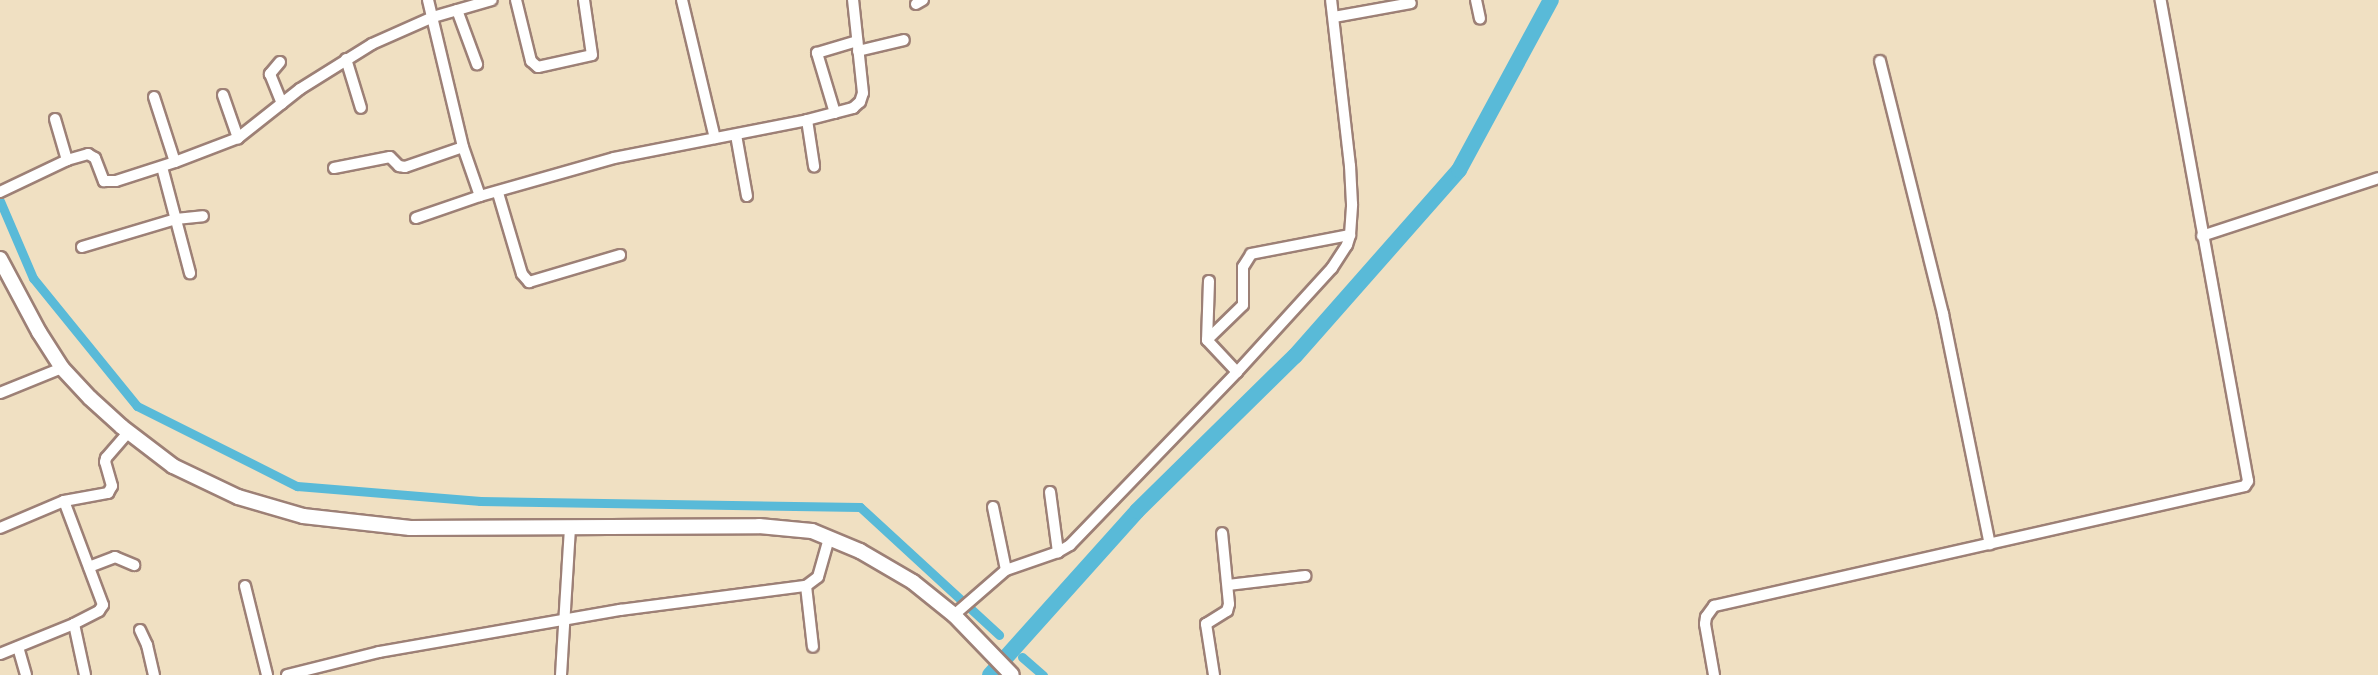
<!DOCTYPE html>
<html>
<head>
<meta charset="utf-8">
<style>
  body { margin:0 }
  #map { position:relative; width:2378px; height:675px; overflow:hidden; background:#f0e0c2; font-family:"Playpen Sans",sans-serif }
  div>[style] { position:absolute }
  .canal>* { height:9px; margin:-4.5px; padding:0 4.5px; transform-origin:4.5px; border-radius:4.5px; background:#59bad8 }
  .river>* { height:16px; margin:-8px; padding:0 8px; transform-origin:8px; border-radius:8px; background:#59bad8 }
  .roads { filter:drop-shadow(2px 0 #9d8076) drop-shadow(-2px 0 #9d8076) drop-shadow(0 2px #9d8076) drop-shadow(0 -2px #9d8076) }
  .minor>* { height:10px; margin:-5px; padding:0 5px; transform-origin:5px; border-radius:5px; background:#fff }
  .tertiary>* { height:14px; margin:-7px; padding:0 7px; transform-origin:7px; border-radius:7px; background:#fff }
  span { translate:-50% -50%; white-space:nowrap; text-align:center; line-height:1.15; -webkit-text-stroke:4.5px #f7f3e8; paint-order:stroke }
</style>
</head>
<body>
<div id="map">
  <div class="canal">
    <i style="left:0;top:201px;width:84px;rotate:66.8deg"></i>
    <i style="left:33px;top:278px;width:165px;rotate:50.9deg"></i>
    <i style="left:137px;top:406px;width:179px;rotate:26.6deg"></i>
    <i style="left:297px;top:486px;width:184px;rotate:4.7deg"></i>
    <i style="left:480px;top:501px;width:380px;rotate:0.9deg"></i>
    <i style="left:860px;top:507px;width:189px;rotate:42.6deg"></i>
    <i style="left:1022px;top:657px;width:28px;rotate:41deg"></i>
  </div>
  <div class="river">
    <i style="left:990px;top:675px;width:220px;rotate:-48.1deg"></i>
    <i style="left:1137px;top:511px;width:221px;rotate:-44.5deg"></i>
    <i style="left:1295px;top:356px;width:248px;rotate:-48.6deg"></i>
    <i style="left:1459px;top:170px;width:193px;rotate:-61.6deg"></i>
  </div>
  <div class="roads">
    <div class="minor">
      <i style="left:428px;top:0;width:151px;rotate:76.6deg"></i>
      <i style="left:463px;top:147px;width:52px;rotate:70.9deg"></i>
      <i style="left:480px;top:196px;width:139px;rotate:-15.8deg"></i>
      <i style="left:614px;top:158px;width:197px;rotate:-11.1deg"></i>
      <i style="left:807px;top:120px;width:48px;rotate:-14.6deg"></i>
      <i style="left:853px;top:108px;width:9px;rotate:-41deg"></i>
      <i style="left:860px;top:102px;width:9px;rotate:-72deg"></i>
      <i style="left:863px;top:93px;width:94px;rotate:-96.1deg"></i>
      <i style="left:516px;top:0;width:63px;rotate:76.2deg"></i>
      <i style="left:531px;top:61px;width:9px;rotate:41deg"></i>
      <i style="left:538px;top:67px;width:55px;rotate:-12.5deg"></i>
      <i style="left:592px;top:55px;width:56px;rotate:-98.3deg"></i>
      <i style="left:682px;top:0;width:142px;rotate:76.6deg"></i>
      <i style="left:1476px;top:0;width:19px;rotate:78deg"></i>
      <i style="left:916px;top:4px;width:8px;rotate:-30deg"></i>
      <i style="left:457px;top:10px;width:58px;rotate:69.7deg"></i>
      <i style="left:1334px;top:17px;width:78px;rotate:-10.3deg"></i>
      <i style="left:858px;top:51px;width:47px;rotate:-13.4deg"></i>
      <i style="left:346px;top:59px;width:51px;rotate:73deg"></i>
      <i style="left:1880px;top:61px;width:261px;rotate:76deg"></i>
      <i style="left:1943px;top:314px;width:235px;rotate:78.5deg"></i>
      <i style="left:280px;top:62px;width:16px;rotate:130deg"></i>
      <i style="left:270px;top:74px;width:32px;rotate:68deg"></i>
      <i style="left:223px;top:95px;width:46px;rotate:70.8deg"></i>
      <i style="left:154px;top:97px;width:68px;rotate:72.1deg"></i>
      <i style="left:835px;top:113px;width:63px;rotate:-106.7deg"></i>
      <i style="left:817px;top:53px;width:42px;rotate:-16.7deg"></i>
      <i style="left:55px;top:119px;width:43px;rotate:73.7deg"></i>
      <i style="left:807px;top:120px;width:47px;rotate:81.3deg"></i>
      <i style="left:736px;top:135px;width:62px;rotate:79.8deg"></i>
      <i style="left:162px;top:167px;width:110px;rotate:75.2deg"></i>
      <i style="left:334px;top:168px;width:57px;rotate:-11.1deg"></i>
      <i style="left:390px;top:157px;width:13px;rotate:45deg"></i>
      <i style="left:399px;top:166px;width:6px;rotate:9deg"></i>
      <i style="left:405px;top:167px;width:61px;rotate:-19deg"></i>
      <i style="left:0;top:192px;width:74px;rotate:-25.5deg"></i>
      <i style="left:67px;top:160px;width:22px;rotate:-16deg"></i>
      <i style="left:88px;top:154px;width:8px;rotate:30deg"></i>
      <i style="left:95px;top:158px;width:25px;rotate:69deg"></i>
      <i style="left:104px;top:181px;width:12px"></i>
      <i style="left:116px;top:181px;width:62px;rotate:-17.9deg"></i>
      <i style="left:175px;top:162px;width:67px;rotate:-20.9deg"></i>
      <i style="left:238px;top:138px;width:79px;rotate:-38.3deg"></i>
      <i style="left:300px;top:89px;width:85px;rotate:-32deg"></i>
      <i style="left:372px;top:44px;width:67px;rotate:-23.9deg"></i>
      <i style="left:433px;top:17px;width:61px;rotate:-16.1deg"></i>
      <i style="left:498px;top:193px;width:84px;rotate:73.5deg"></i>
      <i style="left:522px;top:274px;width:11px;rotate:49deg"></i>
      <i style="left:529px;top:282px;width:95px;rotate:-16.5deg"></i>
      <i style="left:416px;top:218px;width:68px;rotate:-19deg"></i>
      <i style="left:2202px;top:236px;width:185px;rotate:-18.2deg"></i>
      <i style="left:82px;top:247px;width:98px;rotate:-16.6deg"></i>
      <i style="left:176px;top:219px;width:27px;rotate:-6deg"></i>
      <i style="left:1209px;top:281px;width:59px;rotate:91.9deg"></i>
      <i style="left:1207px;top:340px;width:44px;rotate:46.8deg"></i>
      <i style="left:1207px;top:340px;width:50px;rotate:-44.2deg"></i>
      <i style="left:1243px;top:305px;width:38px;rotate:-90deg"></i>
      <i style="left:1243px;top:267px;width:15px;rotate:-58deg"></i>
      <i style="left:1251px;top:254px;width:101px;rotate:-10.9deg"></i>
      <i style="left:0;top:393px;width:67px;rotate:-22deg"></i>
      <i style="left:1050px;top:492px;width:61px;rotate:82.4deg"></i>
      <i style="left:64px;top:501px;width:111px;rotate:69.4deg"></i>
      <i style="left:103px;top:605px;width:7px;rotate:124deg"></i>
      <i style="left:99px;top:611px;width:28px;rotate:153deg"></i>
      <i style="left:993px;top:507px;width:64px;rotate:78.3deg"></i>
      <i style="left:0;top:528px;width:69px;rotate:-22.9deg"></i>
      <i style="left:64px;top:501px;width:45px;rotate:-10.3deg"></i>
      <i style="left:108px;top:493px;width:8px;rotate:-60deg"></i>
      <i style="left:112px;top:486px;width:25px;rotate:-106deg"></i>
      <i style="left:105px;top:462px;width:4px;rotate:-76deg"></i>
      <i style="left:106px;top:458px;width:35px;rotate:-49deg"></i>
      <i style="left:89px;top:567px;width:28px;rotate:-21deg"></i>
      <i style="left:115px;top:557px;width:21px;rotate:23deg"></i>
      <i style="left:1228px;top:585px;width:78px;rotate:-6.7deg"></i>
      <i style="left:245px;top:586px;width:92px;rotate:76.1deg"></i>
      <i style="left:806px;top:586px;width:61px;rotate:83.5deg"></i>
      <i style="left:954px;top:615px;width:69px;rotate:-40.9deg"></i>
      <i style="left:1006px;top:570px;width:55px;rotate:-19.1deg"></i>
      <i style="left:1058px;top:552px;width:14px;rotate:-30deg"></i>
      <i style="left:1070px;top:545px;width:240px;rotate:-46deg"></i>
      <i style="left:1237px;top:372px;width:141px;rotate:-47.6deg"></i>
      <i style="left:1332px;top:268px;width:27px;rotate:-57deg"></i>
      <i style="left:1347px;top:245px;width:10px;rotate:-73deg"></i>
      <i style="left:1350px;top:235px;width:31px;rotate:-86deg"></i>
      <i style="left:1352px;top:204px;width:38px;rotate:-93deg"></i>
      <i style="left:1350px;top:166px;width:167px;rotate:-96.5deg"></i>
      <i style="left:140px;top:630px;width:17px;rotate:65deg"></i>
      <i style="left:147px;top:645px;width:31px;rotate:77deg"></i>
      <i style="left:18px;top:647px;width:29px;rotate:74deg"></i>
      <i style="left:0;top:654px;width:80px;rotate:-22.1deg"></i>
      <i style="left:74px;top:624px;width:52px;rotate:77.8deg"></i>
      <i style="left:287px;top:675px;width:95px;rotate:-14deg"></i>
      <i style="left:379px;top:652px;width:245px;rotate:-9.9deg"></i>
      <i style="left:620px;top:610px;width:188px;rotate:-7.4deg"></i>
      <i style="left:806px;top:586px;width:15px;rotate:-37deg"></i>
      <i style="left:818px;top:577px;width:41px;rotate:-74.2deg"></i>
      <i style="left:561px;top:675px;width:148px;rotate:-86.5deg"></i>
      <i style="left:1214px;top:675px;width:52px;rotate:-98.9deg"></i>
      <i style="left:1206px;top:624px;width:25px;rotate:-32deg"></i>
      <i style="left:1227px;top:611px;width:7px;rotate:-74deg"></i>
      <i style="left:1229px;top:604px;width:71px;rotate:-95.6deg"></i>
      <i style="left:1714px;top:675px;width:52px;rotate:-100deg"></i>
      <i style="left:1705px;top:624px;width:7px;rotate:-82deg"></i>
      <i style="left:1706px;top:617px;width:14px;rotate:-54deg"></i>
      <i style="left:1714px;top:606px;width:544px;rotate:-12.73deg"></i>
      <i style="left:2245px;top:486px;width:6px;rotate:-59deg"></i>
      <i style="left:2248px;top:481px;width:489px;rotate:-100.3deg"></i>
    </div>
    <div class="tertiary">
      <i style="left:0;top:259px;width:83px;rotate:61.9deg"></i>
      <i style="left:39px;top:332px;width:43px;rotate:57.4deg"></i>
      <i style="left:62px;top:368px;width:41px;rotate:47deg"></i>
      <i style="left:90px;top:398px;width:43px;rotate:42.2deg"></i>
      <i style="left:122px;top:427px;width:64px;rotate:37.4deg"></i>
      <i style="left:173px;top:466px;width:72px;rotate:25.5deg"></i>
      <i style="left:238px;top:497px;width:68px;rotate:16.3deg"></i>
      <i style="left:303px;top:516px;width:108px;rotate:6.4deg"></i>
      <i style="left:410px;top:528px;width:349px;rotate:-0.3deg"></i>
      <i style="left:759px;top:526px;width:53px;rotate:5.4deg"></i>
      <i style="left:812px;top:531px;width:52px;rotate:22.6deg"></i>
      <i style="left:860px;top:551px;width:61px;rotate:30.3deg"></i>
      <i style="left:913px;top:582px;width:53px;rotate:38.8deg"></i>
      <i style="left:954px;top:615px;width:83px;rotate:46deg"></i>
    </div>
  </div>
</div>
</body>
</html>
